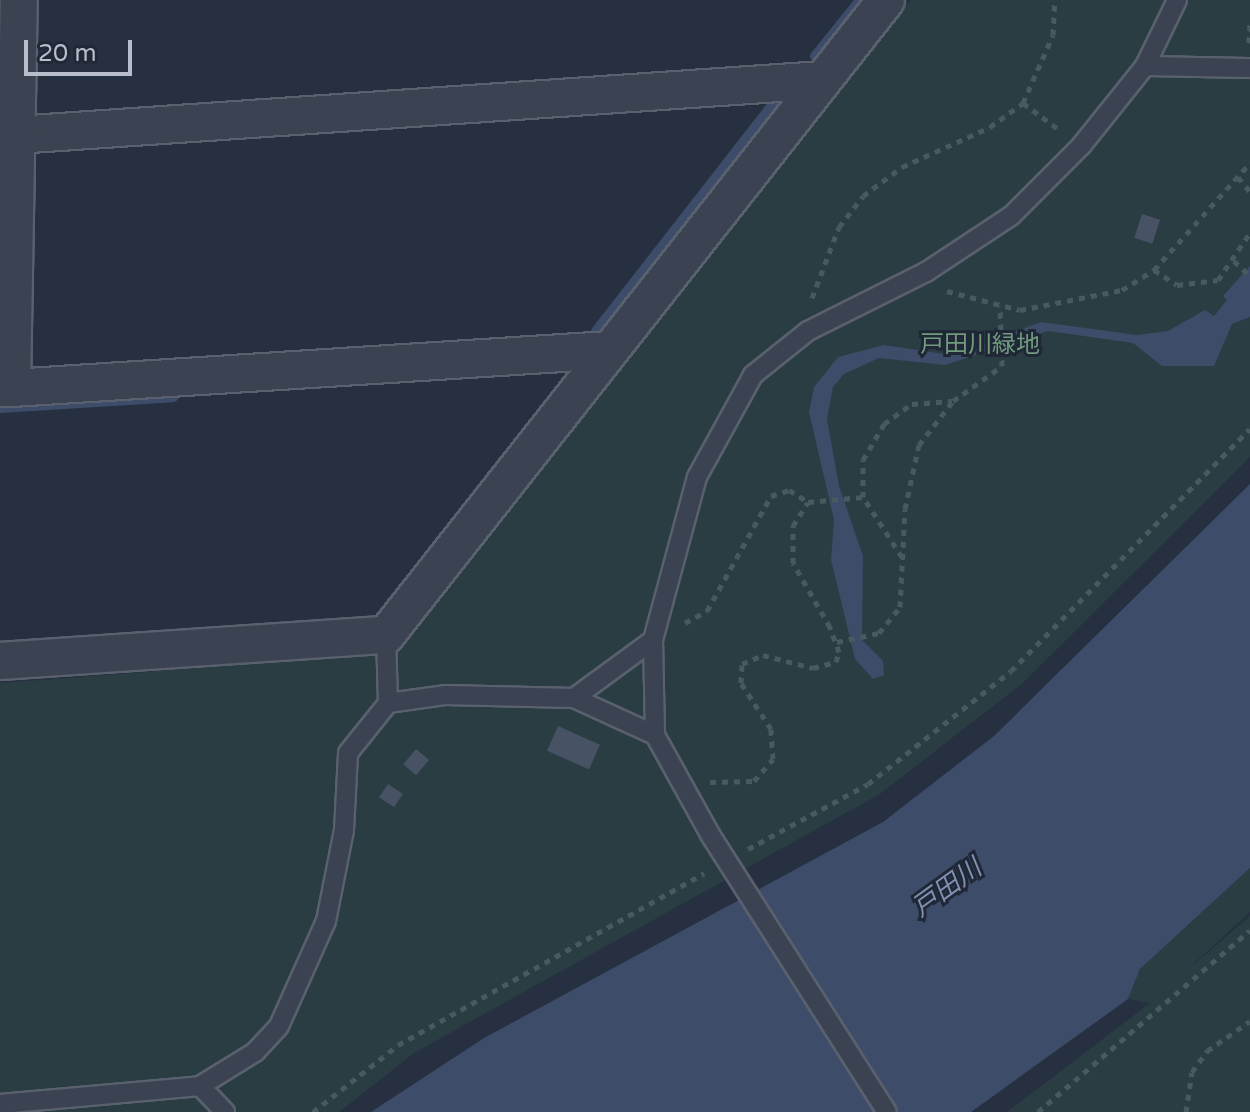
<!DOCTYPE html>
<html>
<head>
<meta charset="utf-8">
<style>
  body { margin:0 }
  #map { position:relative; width:1250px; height:1112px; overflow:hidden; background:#273041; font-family:"Varela Round","Noto Sans JP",sans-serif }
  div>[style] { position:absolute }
  .green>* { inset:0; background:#293d42 }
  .water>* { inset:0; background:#3d4c69 }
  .stream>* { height:11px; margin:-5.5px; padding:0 5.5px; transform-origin:5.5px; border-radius:5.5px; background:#3d4c69 }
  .building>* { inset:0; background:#485265; transform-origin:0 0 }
  .path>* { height:5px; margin-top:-2.5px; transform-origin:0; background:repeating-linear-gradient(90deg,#475a5f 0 6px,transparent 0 12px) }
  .roads { filter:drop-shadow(2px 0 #59606e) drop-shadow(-2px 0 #59606e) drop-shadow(0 2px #59606e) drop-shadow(0 -2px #59606e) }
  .lane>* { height:18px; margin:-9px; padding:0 9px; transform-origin:9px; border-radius:9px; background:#3b4251 }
  .street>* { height:36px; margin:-18px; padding:0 18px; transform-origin:18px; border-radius:18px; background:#3b4251 }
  span { translate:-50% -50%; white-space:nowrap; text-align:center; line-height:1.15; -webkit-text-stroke:6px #202736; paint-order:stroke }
  .park-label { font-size:24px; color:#709b7d }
  .water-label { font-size:26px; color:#8091b2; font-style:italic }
  .scale { position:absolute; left:24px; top:40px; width:108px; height:36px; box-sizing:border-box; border:4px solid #b8becb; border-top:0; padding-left:10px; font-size:24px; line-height:28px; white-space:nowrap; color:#b8becb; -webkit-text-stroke:6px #202736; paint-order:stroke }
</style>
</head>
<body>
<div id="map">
  <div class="green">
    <i style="clip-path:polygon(911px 0,1250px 0,1250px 457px,1024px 682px,880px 794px,414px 1053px,339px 1112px,0 1112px,0 683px,392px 653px)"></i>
    <i style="clip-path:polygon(1250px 868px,1250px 912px,1179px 977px,1250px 916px,1250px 1112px,1007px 1112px,1150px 1003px,1128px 999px,1140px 969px)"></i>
  </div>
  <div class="water">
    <i style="clip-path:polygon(1250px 266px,1250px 317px,1232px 324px,1214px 366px,1162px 366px,1133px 343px,1048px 331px,945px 365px,879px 358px,844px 374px,833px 387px,827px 419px,839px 486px,863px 556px,862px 640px,883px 661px,884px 675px,873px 679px,855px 659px,831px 560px,834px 520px,809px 412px,814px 387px,838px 357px,884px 345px,951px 355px,1041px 322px,1137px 335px,1168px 331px,1205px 310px,1214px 316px,1227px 300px,1223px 296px)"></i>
    <i style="clip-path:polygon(1250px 484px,1250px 868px,1140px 969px,1128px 999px,971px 1112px,371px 1112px,484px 1038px,883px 822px,994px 736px)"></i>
  </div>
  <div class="stream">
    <i style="left:815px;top:56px;width:72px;rotate:-51.2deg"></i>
    <i style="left:596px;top:331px;width:298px;rotate:-52.1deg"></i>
    <i style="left:0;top:407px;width:173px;rotate:-3.6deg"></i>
  </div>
  <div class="building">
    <i style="left:1142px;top:214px;width:19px;height:25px;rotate:18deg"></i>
    <i style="left:558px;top:726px;width:46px;height:27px;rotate:24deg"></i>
    <i style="left:416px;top:749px;width:17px;height:20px;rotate:40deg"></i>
    <i style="left:388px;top:784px;width:18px;height:16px;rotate:34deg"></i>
  </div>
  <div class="path">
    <i style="left:1249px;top:43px;width:21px;rotate:-87deg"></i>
    <i style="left:1023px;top:103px;width:47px;rotate:36.4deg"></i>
    <i style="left:1238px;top:177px;width:19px;rotate:51deg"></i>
    <i style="left:1234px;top:261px;width:22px;rotate:43deg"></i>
    <i style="left:1154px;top:270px;width:27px;rotate:33deg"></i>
    <i style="left:1177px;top:285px;width:41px;rotate:-7deg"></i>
    <i style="left:1218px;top:280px;width:57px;rotate:-55.8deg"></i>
    <i style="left:947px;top:291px;width:75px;rotate:14.6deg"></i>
    <i style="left:1020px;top:310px;width:104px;rotate:-11.1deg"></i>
    <i style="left:1122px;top:290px;width:38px;rotate:-32deg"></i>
    <i style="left:1154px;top:270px;width:144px;rotate:-48.1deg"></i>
    <i style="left:812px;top:298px;width:76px;rotate:-69.2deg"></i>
    <i style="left:839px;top:227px;width:39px;rotate:-52deg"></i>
    <i style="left:863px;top:196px;width:49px;rotate:-36.6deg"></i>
    <i style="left:902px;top:167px;width:97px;rotate:-24.4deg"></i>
    <i style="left:990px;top:127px;width:41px;rotate:-36deg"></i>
    <i style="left:1023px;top:103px;width:74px;rotate:-66.2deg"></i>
    <i style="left:1053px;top:35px;width:35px;rotate:-87deg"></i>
    <i style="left:902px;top:557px;width:72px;rotate:-123deg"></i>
    <i style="left:863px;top:497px;width:37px;rotate:-90deg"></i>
    <i style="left:863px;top:460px;width:42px;rotate:-59.7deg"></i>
    <i style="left:884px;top:424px;width:34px;rotate:-36deg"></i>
    <i style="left:912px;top:404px;width:40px;rotate:-4.3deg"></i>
    <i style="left:685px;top:623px;width:25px;rotate:-29deg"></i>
    <i style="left:707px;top:611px;width:132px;rotate:-60.9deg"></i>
    <i style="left:771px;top:496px;width:19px;rotate:-18deg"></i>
    <i style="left:789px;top:490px;width:22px;rotate:32deg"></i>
    <i style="left:808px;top:502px;width:55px;rotate:-5.2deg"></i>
    <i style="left:837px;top:642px;width:43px;rotate:-12.1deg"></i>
    <i style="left:879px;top:633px;width:33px;rotate:-51deg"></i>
    <i style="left:900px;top:607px;width:98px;rotate:-87.1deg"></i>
    <i style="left:905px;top:509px;width:66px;rotate:-77.7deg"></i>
    <i style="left:919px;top:445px;width:56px;rotate:-52.3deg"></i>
    <i style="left:953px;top:401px;width:60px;rotate:-35.5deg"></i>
    <i style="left:1002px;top:366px;width:60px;rotate:-91.9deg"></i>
    <i style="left:710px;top:782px;width:44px;rotate:-1.3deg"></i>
    <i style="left:754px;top:781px;width:29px;rotate:-49deg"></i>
    <i style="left:773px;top:759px;width:30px;rotate:-94deg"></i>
    <i style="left:771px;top:729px;width:55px;rotate:-123.1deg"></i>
    <i style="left:741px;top:683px;width:19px;rotate:-87deg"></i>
    <i style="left:742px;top:664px;width:23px;rotate:-23deg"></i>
    <i style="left:763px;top:655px;width:52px;rotate:14.6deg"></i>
    <i style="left:813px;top:668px;width:24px;rotate:-15deg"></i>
    <i style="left:836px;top:662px;width:10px;rotate:-73deg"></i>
    <i style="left:839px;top:652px;width:27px;rotate:-110deg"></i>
    <i style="left:830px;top:627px;width:74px;rotate:-120deg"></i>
    <i style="left:793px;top:563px;width:37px;rotate:-90deg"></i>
    <i style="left:793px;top:526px;width:28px;rotate:-58deg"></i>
    <i style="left:748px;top:849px;width:136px;rotate:-28.4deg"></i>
    <i style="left:868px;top:784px;width:182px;rotate:-38.3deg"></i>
    <i style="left:1011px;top:671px;width:340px;rotate:-45.4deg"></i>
    <i style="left:313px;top:1112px;width:108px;rotate:-38.2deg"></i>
    <i style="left:398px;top:1045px;width:351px;rotate:-29.3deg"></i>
    <i style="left:1038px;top:1112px;width:279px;rotate:-40.6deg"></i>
    <i style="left:1186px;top:1112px;width:40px;rotate:-81.5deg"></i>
    <i style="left:1192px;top:1072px;width:26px;rotate:-54deg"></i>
    <i style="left:1207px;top:1051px;width:52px;rotate:-34.9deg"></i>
  </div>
  <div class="roads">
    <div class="lane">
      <i style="left:1145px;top:66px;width:105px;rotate:1.1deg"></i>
      <i style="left:574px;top:698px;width:98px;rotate:-36.3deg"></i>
      <i style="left:388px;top:703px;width:59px;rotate:-7.9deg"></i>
      <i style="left:446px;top:695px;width:128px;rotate:1.3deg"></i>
      <i style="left:574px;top:698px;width:89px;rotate:24.6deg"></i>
      <i style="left:655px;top:735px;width:95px;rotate:-91.2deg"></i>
      <i style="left:653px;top:640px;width:169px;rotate:-74.9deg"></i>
      <i style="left:697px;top:477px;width:116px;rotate:-61.2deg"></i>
      <i style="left:753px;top:375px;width:70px;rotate:-38.7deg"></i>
      <i style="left:808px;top:331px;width:132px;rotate:-26.6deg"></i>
      <i style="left:926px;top:272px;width:102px;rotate:-33.4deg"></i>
      <i style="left:1011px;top:216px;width:99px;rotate:-45deg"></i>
      <i style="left:1081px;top:146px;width:102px;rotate:-51.3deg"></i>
      <i style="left:1145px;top:66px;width:73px;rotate:-64.1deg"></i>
      <i style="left:655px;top:735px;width:115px;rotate:61deg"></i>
      <i style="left:711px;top:836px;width:327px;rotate:57.5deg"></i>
      <i style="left:200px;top:1086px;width:36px;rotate:46deg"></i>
      <i style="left:0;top:1104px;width:201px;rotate:-5.1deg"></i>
      <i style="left:200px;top:1086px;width:65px;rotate:-31.7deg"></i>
      <i style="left:255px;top:1052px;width:35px;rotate:-47deg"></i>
      <i style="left:279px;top:1026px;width:115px;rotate:-65.9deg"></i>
      <i style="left:326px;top:921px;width:93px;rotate:-78.8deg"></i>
      <i style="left:344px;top:830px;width:77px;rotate:-87deg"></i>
      <i style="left:348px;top:753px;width:64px;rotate:-51.3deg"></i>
      <i style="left:388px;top:703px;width:68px;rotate:-91.7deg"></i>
    </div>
    <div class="street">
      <i style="left:16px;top:135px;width:808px;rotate:-3.9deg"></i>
      <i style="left:0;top:388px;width:12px"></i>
      <i style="left:12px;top:388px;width:388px;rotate:-89deg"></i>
      <i style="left:12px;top:388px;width:599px;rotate:-3.64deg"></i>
      <i style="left:0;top:661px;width:387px;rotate:-3.9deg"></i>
      <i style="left:386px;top:635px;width:808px;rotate:-51.78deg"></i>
    </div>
  </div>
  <div class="park-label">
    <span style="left:980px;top:345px">戸田川緑地</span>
  </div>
  <div class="water-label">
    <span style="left:947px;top:888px;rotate:-36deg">戸田川</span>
  </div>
  <div class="scale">20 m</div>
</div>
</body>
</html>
